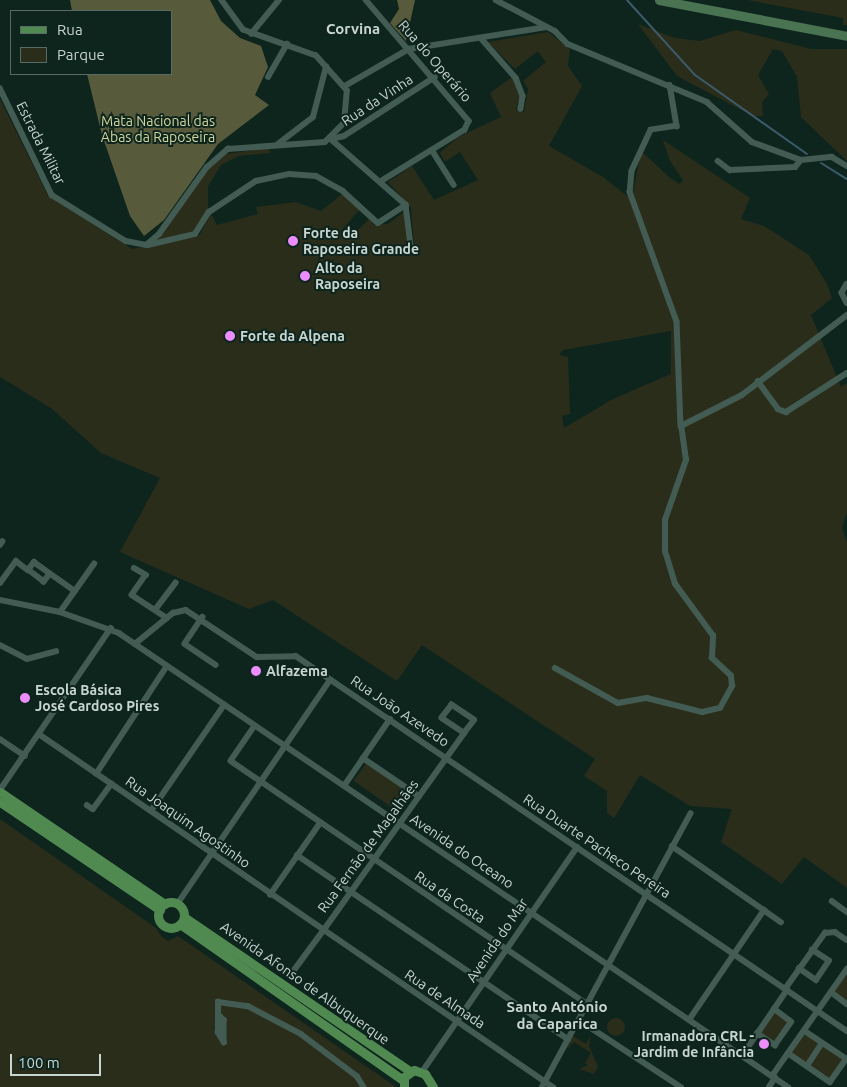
<!DOCTYPE html>
<html>
<head>
<meta charset="utf-8">
<style>
  body { margin:0 }
  #map { position:relative; width:847px; height:1087px; overflow:hidden; background:#0e251e; font-family:Ubuntu,sans-serif }
  div>[style] { position:absolute }
  .green>* { inset:0; background:#2b2d1b; transform-origin:0 0 }
  .round { border-radius:50% }
  .forest>* { inset:0; background:#585a3c }
  .stream>* { height:2px; margin:-1px; padding:0 1px; transform-origin:1px; border-radius:1px; background:#3c5b6b }
  .street>* { height:5.5px; margin:-2.75px; padding:0 2.75px; transform-origin:2.75px; border-radius:2.75px; background:#435c53 }
  .secondary>* { height:9px; margin:-4.5px; padding:0 4.5px; transform-origin:4.5px; border-radius:4.5px; background:#4a7352 }
  .primary>* { height:9px; margin:-4.5px; padding:0 4.5px; transform-origin:4.5px; border-radius:4.5px; background:#508a51 }
  .primary>.ring { margin:-4.5px; padding:0; box-sizing:content-box; background:none; border:9px solid #508a51; border-radius:50% }
  .dots>* { width:14px; height:14px; translate:-50% -50%; box-sizing:border-box; border:2px solid #0e251e; border-radius:50% }
  span { translate:-50% -50%; white-space:nowrap; text-align:center; line-height:1.15; -webkit-text-stroke:4px #0e251e; paint-order:stroke }
  .street-label { font-size:14px; color:#c8d5d0 }
  .park-label { font-size:14px; color:#d2d79e }
  .poi-label { font-size:14px; color:#c8d5d0; font-weight:700 }
  .left { translate:0 -50%; text-align:left }
  .right { translate:-100% -50%; text-align:right }
  .neighbourhood-label { font-size:15px; color:#c8d5d0; font-weight:700 }
  .legend { position:absolute; left:10px; top:10px; width:162px; height:65px; box-sizing:border-box; background:#0e251e; border:1px solid #586b65; margin:0; padding:6px 9px; list-style:none; font-size:15px; color:#c8d5d0 }
  .legend li { display:flex; align-items:center; gap:10px; height:25px }
  .legend b { width:25px; border:1px solid #586b65 }
  .scale { position:absolute; left:10px; top:1054px; width:91px; height:22px; box-sizing:border-box; border:2px solid #c8d5d0; border-top:0; padding-left:6px; font-size:15px; line-height:18px; white-space:nowrap; color:#c8d5d0; -webkit-text-stroke:4px #0e251e; paint-order:stroke }
</style>
</head>
<body>
<div id="map">
  <div class="green">
    <i style="clip-path:polygon(748px 0,847px 0,847px 25px,843px 25px,843px 18px)"></i>
    <i style="clip-path:polygon(638px 24px,675px 38px,700px 41px,736px 30px,811px 49px,847px 49px,847px 161px,801px 117px,797px 77px,782px 51px,773px 49px,758px 75px,769px 94px,762px 102px,763px 116px,753px 116px,677px 76px)"></i>
    <i style="clip-path:polygon(evenodd,548px 32px,570px 49px,568px 66px,582px 86px,549px 146px,603px 177px,627px 196px,633px 194px,641px 151px,670px 178px,680px 184px,683px 180px,670px 161px,663px 140px,750px 198px,741px 219px,764px 226px,809px 255px,827px 284px,832px 298px,811px 315px,841px 387px,847px 383px,847px 512px,842px 528px,847px 542px,847px 888px,804px 857px,782px 884px,721px 842px,732px 809px,690px 806px,640px 775px,614px 818px,607px 813px,607px 791px,584px 776px,595px 759px,422px 645px,397px 681px,273px 600px,249px 609px,120px 552px,160px 478px,101px 453px,51px 408px,0 377px,0 99px,48px 196px,132px 249px,199px 236px,211px 214px,217px 225px,258px 214px,256px 207px,296px 202px,321px 211px,342px 194px,359px 210px,341px 231px,350px 238px,369px 219px,374px 225px,388px 224px,404px 212px,408px 246px,414px 244px,411px 208px,388px 182px,412px 166px,434px 200px,478px 180px,460px 152px,445px 162px,440px 153px,458px 137px,501px 117px,490px 93px,512px 77px,520px 94px,516px 110px,524px 112px,528px 89px,523px 81px,546px 62px,538px 51px,515px 69px,488px 42px,548px 32px,671px 331px,671px 374px,613px 399px,564px 428px,562px 416px,570px 414px,568px 357px,559px 355px,563px 350px,671px 331px)"></i>
    <i style="clip-path:polygon(269px 148px,270px 153px,239px 156px,221px 165px,208px 186px,208px 208px,194px 231px,156px 241px,211px 166px,226px 154px)"></i>
    <i style="left:367px;top:762px;width:55px;height:23px;rotate:35deg"></i>
    <i style="clip-path:polygon(0 819px,156px 928px,161px 936px,168px 941px,178px 936px,396px 1087px,0 1087px)"></i>
    <i style="clip-path:polygon(847px 973px,847px 1001px,832px 990px)"></i>
    <i style="left:774px;top:1009px;width:21px;height:29px;rotate:37deg"></i>
    <i class="round" style="left:607px;top:1018px;width:18px;height:18px"></i>
    <i style="left:804px;top:1031px;width:50px;height:27px;rotate:34deg"></i>
    <i style="clip-path:polygon(591px 1035px,589px 1046px,598px 1067px,594px 1074px,579px 1069px,588px 1065px,565px 1053px,585px 1063px,591px 1053px,574px 1042px,566px 1050px,573px 1036px,586px 1044px)"></i>
  </div>
  <div class="forest">
    <i style="clip-path:polygon(70px 0,210px 0,221px 21px,240px 38px,261px 46px,268px 67px,255px 95px,269px 105px,218px 144px,164px 220px,144px 236px,130px 216px,102px 135px,87px 74px,171px 74px,171px 11px,72px 11px)"></i>
    <i style="clip-path:polygon(397px 0,415px 0,406px 41px,390px 23px,399px 9px)"></i>
  </div>
  <div class="stream">
    <i style="left:627px;top:0;width:101px;rotate:47.8deg"></i>
    <i style="left:695px;top:75px;width:137px;rotate:35.2deg"></i>
    <i style="left:821px;top:163px;width:31px;rotate:32deg"></i>
  </div>
  <div class="street">
    <i style="left:366px;top:0;width:159px;rotate:49.6deg"></i>
    <i style="left:469px;top:121px;width:10px;rotate:114deg"></i>
    <i style="left:465px;top:130px;width:97px;rotate:148.4deg"></i>
    <i style="left:496px;top:0;width:67px;rotate:27.7deg"></i>
    <i style="left:555px;top:31px;width:18px;rotate:45deg"></i>
    <i style="left:568px;top:44px;width:151px;rotate:22.6deg"></i>
    <i style="left:707px;top:102px;width:60px;rotate:41.6deg"></i>
    <i style="left:752px;top:142px;width:52px;rotate:20.2deg"></i>
    <i style="left:251px;top:34px;width:44px;rotate:-50.5deg"></i>
    <i style="left:481px;top:38px;width:53px;rotate:48.8deg"></i>
    <i style="left:516px;top:78px;width:19px;rotate:69deg"></i>
    <i style="left:523px;top:96px;width:13px;rotate:99deg"></i>
    <i style="left:268px;top:77px;width:38px;rotate:-60deg"></i>
    <i style="left:670px;top:85px;width:42px;rotate:80.3deg"></i>
    <i style="left:677px;top:126px;width:26px;rotate:171deg"></i>
    <i style="left:651px;top:130px;width:45px;rotate:114.9deg"></i>
    <i style="left:632px;top:171px;width:21px;rotate:95deg"></i>
    <i style="left:630px;top:192px;width:138px;rotate:70.1deg"></i>
    <i style="left:677px;top:322px;width:104px;rotate:87.8deg"></i>
    <i style="left:345px;top:86px;width:74px;rotate:-30deg"></i>
    <i style="left:409px;top:49px;width:139px;rotate:-9.1deg"></i>
    <i style="left:0;top:88px;width:119px;rotate:64.1deg"></i>
    <i style="left:52px;top:195px;width:87px;rotate:31.9deg"></i>
    <i style="left:126px;top:241px;width:20px;rotate:11deg"></i>
    <i style="left:146px;top:245px;width:17px;rotate:-40deg"></i>
    <i style="left:159px;top:234px;width:82px;rotate:-54.4deg"></i>
    <i style="left:207px;top:167px;width:28px;rotate:-41deg"></i>
    <i style="left:228px;top:149px;width:97px;rotate:-4.1deg"></i>
    <i style="left:325px;top:142px;width:27px;rotate:-45deg"></i>
    <i style="left:344px;top:123px;width:32px;rotate:-85deg"></i>
    <i style="left:347px;top:91px;width:47px;rotate:-131.5deg"></i>
    <i style="left:316px;top:56px;width:77px;rotate:-160.4deg"></i>
    <i style="left:243px;top:30px;width:37px;rotate:-126deg"></i>
    <i style="left:331px;top:139px;width:100px;rotate:41.3deg"></i>
    <i style="left:406px;top:205px;width:39px;rotate:83deg"></i>
    <i style="left:331px;top:139px;width:13px;rotate:-13deg"></i>
    <i style="left:344px;top:136px;width:108px;rotate:-33deg"></i>
    <i style="left:278px;top:144px;width:44px;rotate:-37.6deg"></i>
    <i style="left:313px;top:117px;width:52px;rotate:-75.4deg"></i>
    <i style="left:432px;top:150px;width:41px;rotate:57.8deg"></i>
    <i style="left:718px;top:161px;width:15px;rotate:37deg"></i>
    <i style="left:730px;top:170px;width:65px;rotate:-2.6deg"></i>
    <i style="left:795px;top:167px;width:9px;rotate:-49deg"></i>
    <i style="left:801px;top:160px;width:31px;rotate:-6deg"></i>
    <i style="left:832px;top:157px;width:17px;rotate:31deg"></i>
    <i style="left:148px;top:245px;width:48px;rotate:-13.2deg"></i>
    <i style="left:195px;top:234px;width:26px;rotate:-58deg"></i>
    <i style="left:209px;top:212px;width:56px;rotate:-33.4deg"></i>
    <i style="left:256px;top:181px;width:34px;rotate:-12deg"></i>
    <i style="left:289px;top:174px;width:27px;rotate:4deg"></i>
    <i style="left:316px;top:176px;width:31px;rotate:29deg"></i>
    <i style="left:343px;top:191px;width:47px;rotate:42.4deg"></i>
    <i style="left:378px;top:223px;width:33px;rotate:-33deg"></i>
    <i style="left:847px;top:284px;width:10px;rotate:119deg"></i>
    <i style="left:842px;top:293px;width:11px;rotate:63deg"></i>
    <i style="left:758px;top:381px;width:34px;rotate:54deg"></i>
    <i style="left:778px;top:409px;width:9px;rotate:21deg"></i>
    <i style="left:786px;top:412px;width:72px;rotate:-32.6deg"></i>
    <i style="left:0;top:545px;width:4px;rotate:-56deg"></i>
    <i style="left:134px;top:568px;width:14px;rotate:30deg"></i>
    <i style="left:146px;top:575px;width:24px;rotate:125deg"></i>
    <i style="left:132px;top:595px;width:42px;rotate:33.3deg"></i>
    <i style="left:50px;top:574px;width:10px;rotate:127deg"></i>
    <i style="left:44px;top:582px;width:20px;rotate:-143deg"></i>
    <i style="left:28px;top:570px;width:10px;rotate:-53deg"></i>
    <i style="left:34px;top:562px;width:50px;rotate:35.3deg"></i>
    <i style="left:0;top:583px;width:27px;rotate:-54deg"></i>
    <i style="left:16px;top:561px;width:15px;rotate:37deg"></i>
    <i style="left:0;top:600px;width:61px;rotate:11.3deg"></i>
    <i style="left:60px;top:612px;width:63px;rotate:19.6deg"></i>
    <i style="left:119px;top:633px;width:809px;rotate:34.16deg"></i>
    <i style="left:155px;top:610px;width:34px;rotate:-53deg"></i>
    <i style="left:60px;top:612px;width:59px;rotate:-54.7deg"></i>
    <i style="left:203px;top:617px;width:32px;rotate:124deg"></i>
    <i style="left:185px;top:644px;width:37px;rotate:34deg"></i>
    <i style="left:135px;top:644px;width:49px;rotate:-39.2deg"></i>
    <i style="left:173px;top:613px;width:13px;rotate:-13deg"></i>
    <i style="left:186px;top:610px;width:85px;rotate:33.5deg"></i>
    <i style="left:257px;top:657px;width:39px;rotate:-1deg"></i>
    <i style="left:296px;top:656px;width:667px;rotate:34.24deg"></i>
    <i style="left:0;top:645px;width:30px;rotate:27deg"></i>
    <i style="left:27px;top:659px;width:30px;rotate:-15deg"></i>
    <i style="left:555px;top:668px;width:72px;rotate:29.1deg"></i>
    <i style="left:618px;top:703px;width:29px;rotate:-10deg"></i>
    <i style="left:647px;top:698px;width:57px;rotate:14.3deg"></i>
    <i style="left:702px;top:712px;width:18px;rotate:-13deg"></i>
    <i style="left:720px;top:708px;width:25px;rotate:-61deg"></i>
    <i style="left:732px;top:686px;width:10px;rotate:-96deg"></i>
    <i style="left:731px;top:676px;width:26px;rotate:-137deg"></i>
    <i style="left:712px;top:658px;width:22px;rotate:-87deg"></i>
    <i style="left:713px;top:636px;width:64px;rotate:-126.2deg"></i>
    <i style="left:675px;top:584px;width:34px;rotate:-107deg"></i>
    <i style="left:665px;top:552px;width:32px;rotate:-90deg"></i>
    <i style="left:665px;top:520px;width:64px;rotate:-70.7deg"></i>
    <i style="left:686px;top:460px;width:34px;rotate:-98deg"></i>
    <i style="left:681px;top:426px;width:68px;rotate:-26.9deg"></i>
    <i style="left:742px;top:395px;width:132px;rotate:-37.3deg"></i>
    <i style="left:255px;top:726px;width:42px;rotate:124.4deg"></i>
    <i style="left:231px;top:761px;width:431px;rotate:34.3deg"></i>
    <i style="left:39px;top:734px;width:624px;rotate:34.48deg"></i>
    <i style="left:0;top:739px;width:30px;rotate:34deg"></i>
    <i style="left:363px;top:758px;width:68px;rotate:34.2deg"></i>
    <i style="left:96px;top:774px;width:129px;rotate:-56.7deg"></i>
    <i style="left:344px;top:786px;width:81px;rotate:-55.5deg"></i>
    <i style="left:0;top:790px;width:196px;rotate:-55.6deg"></i>
    <i style="left:87px;top:805px;width:7px;rotate:34deg"></i>
    <i style="left:93px;top:809px;width:31px;rotate:-54deg"></i>
    <i style="left:151px;top:811px;width:129px;rotate:-55.4deg"></i>
    <i style="left:672px;top:846px;width:133px;rotate:34.9deg"></i>
    <i style="left:297px;top:855px;width:328px;rotate:34.2deg"></i>
    <i style="left:270px;top:895px;width:88px;rotate:-55.2deg"></i>
    <i style="left:832px;top:901px;width:19px;rotate:36deg"></i>
    <i style="left:178px;top:903px;width:270px;rotate:-55.7deg"></i>
    <i style="left:799px;top:968px;width:21px;rotate:35deg"></i>
    <i style="left:816px;top:980px;width:23px;rotate:-56deg"></i>
    <i style="left:829px;top:961px;width:20px;rotate:-147deg"></i>
    <i style="left:292px;top:973px;width:52px;rotate:-53.6deg"></i>
    <i style="left:323px;top:931px;width:243px;rotate:-54.5deg"></i>
    <i style="left:464px;top:733px;width:16px;rotate:-52deg"></i>
    <i style="left:474px;top:720px;width:27px;rotate:-146deg"></i>
    <i style="left:452px;top:705px;width:16px;rotate:128deg"></i>
    <i style="left:442px;top:718px;width:27px;rotate:34deg"></i>
    <i style="left:785px;top:989px;width:69px;rotate:-54.5deg"></i>
    <i style="left:825px;top:933px;width:10px;rotate:-6deg"></i>
    <i style="left:835px;top:932px;width:14px;rotate:34deg"></i>
    <i style="left:831px;top:992px;width:20px;rotate:37deg"></i>
    <i style="left:219px;top:1015px;width:7px;rotate:45deg"></i>
    <i style="left:224px;top:1020px;width:21px;rotate:90deg"></i>
    <i style="left:579px;top:1020px;width:122px;rotate:33.3deg"></i>
    <i style="left:689px;top:1020px;width:133px;rotate:-55.7deg"></i>
    <i style="left:757px;top:1033px;width:22px;rotate:34deg"></i>
    <i style="left:775px;top:1045px;width:28px;rotate:-55deg"></i>
    <i style="left:791px;top:1022px;width:21px;rotate:-143deg"></i>
    <i style="left:224px;top:1043px;width:12px;rotate:-121deg"></i>
    <i style="left:218px;top:1033px;width:31px;rotate:-90deg"></i>
    <i style="left:218px;top:1002px;width:30px;rotate:8deg"></i>
    <i style="left:248px;top:1006px;width:60px;rotate:27.8deg"></i>
    <i style="left:301px;top:1034px;width:70px;rotate:36.9deg"></i>
    <i style="left:357px;top:1076px;width:13px;rotate:58deg"></i>
    <i style="left:788px;top:1053px;width:51px;rotate:34.6deg"></i>
    <i style="left:830px;top:1082px;width:28px;rotate:-55deg"></i>
    <i style="left:846px;top:1059px;width:50px;rotate:-146.3deg"></i>
    <i style="left:742px;top:1056px;width:80px;rotate:-55.7deg"></i>
    <i style="left:807px;top:1066px;width:27px;rotate:-57deg"></i>
    <i style="left:422px;top:1072px;width:273px;rotate:-55.4deg"></i>
    <i style="left:772px;top:1076px;width:131px;rotate:-55deg"></i>
    <i style="left:542px;top:1087px;width:311px;rotate:-61.5deg"></i>
    <i style="left:769px;top:1087px;width:11px;rotate:-56deg"></i>
  </div>
  <div class="secondary">
    <i style="left:659px;top:0;width:191px;rotate:10.8deg"></i>
  </div>
  <div class="primary">
    <i style="left:0;top:792px;width:199px;rotate:34.2deg"></i>
    <i style="left:0;top:802px;width:193px;rotate:34deg"></i>
    <i class="ring" style="left:158px;top:902px;width:17px;height:17px"></i>
    <i style="left:184px;top:917px;width:273px;rotate:34.3deg"></i>
    <i style="left:180px;top:924px;width:272px;rotate:35deg"></i>
    <i style="left:404px;top:1087px;width:10px;rotate:-90deg"></i>
    <i style="left:404px;top:1077px;width:12px;rotate:-35deg"></i>
    <i style="left:414px;top:1070px;width:12px;rotate:20deg"></i>
    <i style="left:425px;top:1074px;width:15px;rotate:58deg"></i>
  </div>
  <div class="dots">
    <i style="left:293px;top:241px;background:#eb8dfc"></i>
    <i style="left:305px;top:276px;background:#eb8dfc"></i>
    <i style="left:230px;top:336px;background:#eb8dfc"></i>
    <i style="left:256px;top:671px;background:#eb8dfc"></i>
    <i style="left:25px;top:698px;background:#eb8dfc"></i>
    <i style="left:764px;top:1044px;background:#eb8dfc"></i>
  </div>
  <div class="street-label">
    <span style="left:435px;top:61px;rotate:49deg">Rua do Operário</span>
    <span style="left:377px;top:100px;rotate:-33deg">Rua da Vinha</span>
    <span style="left:41px;top:143px;rotate:63deg">Estrada Militar</span>
    <span style="left:400px;top:711px;rotate:34deg">Rua João Azevedo</span>
    <span style="left:188px;top:822px;rotate:35deg">Rua Joaquim Agostinho</span>
    <span style="left:368px;top:846px;rotate:-54deg">Rua Fernão de Magalhães</span>
    <span style="left:597px;top:846px;rotate:34deg">Rua Duarte Pacheco Pereira</span>
    <span style="left:462px;top:851px;rotate:34deg">Avenida do Oceano</span>
    <span style="left:450px;top:897px;rotate:34deg">Rua da Costa</span>
    <span style="left:497px;top:940px;rotate:-56deg">Avenida do Mar</span>
    <span style="left:305px;top:983px;rotate:35deg">Avenida Afonso de Albuquerque</span>
    <span style="left:445px;top:999px;rotate:34deg">Rua de Almada</span>
  </div>
  <div class="park-label">
    <span style="left:158px;top:129px">Mata Nacional das<br>Abas da Raposeira</span>
  </div>
  <div class="poi-label">
    <span class="left" style="left:303px;top:241px">Forte da<br>Raposeira Grande</span>
    <span class="left" style="left:315px;top:276px">Alto da<br>Raposeira</span>
    <span class="left" style="left:240px;top:336px">Forte da Alpena</span>
    <span class="left" style="left:266px;top:671px">Alfazema</span>
    <span class="left" style="left:35px;top:698px">Escola Básica<br>José Cardoso Pires</span>
    <span class="right" style="left:754px;top:1044px">Irmanadora CRL -<br>Jardim de Infância</span>
  </div>
  <div class="neighbourhood-label">
    <span style="left:353px;top:29px">Corvina</span>
    <span style="left:557px;top:1015px">Santo António<br>da Caparica</span>
  </div>
  <ul class="legend">
  <li><b style="height:6px;background:#508a51"></b>Rua</li>
  <li><b style="height:14px;background:#2b2d1b"></b>Parque</li>
  </ul>
  <div class="scale">100 m</div>
</div>
</body>
</html>
